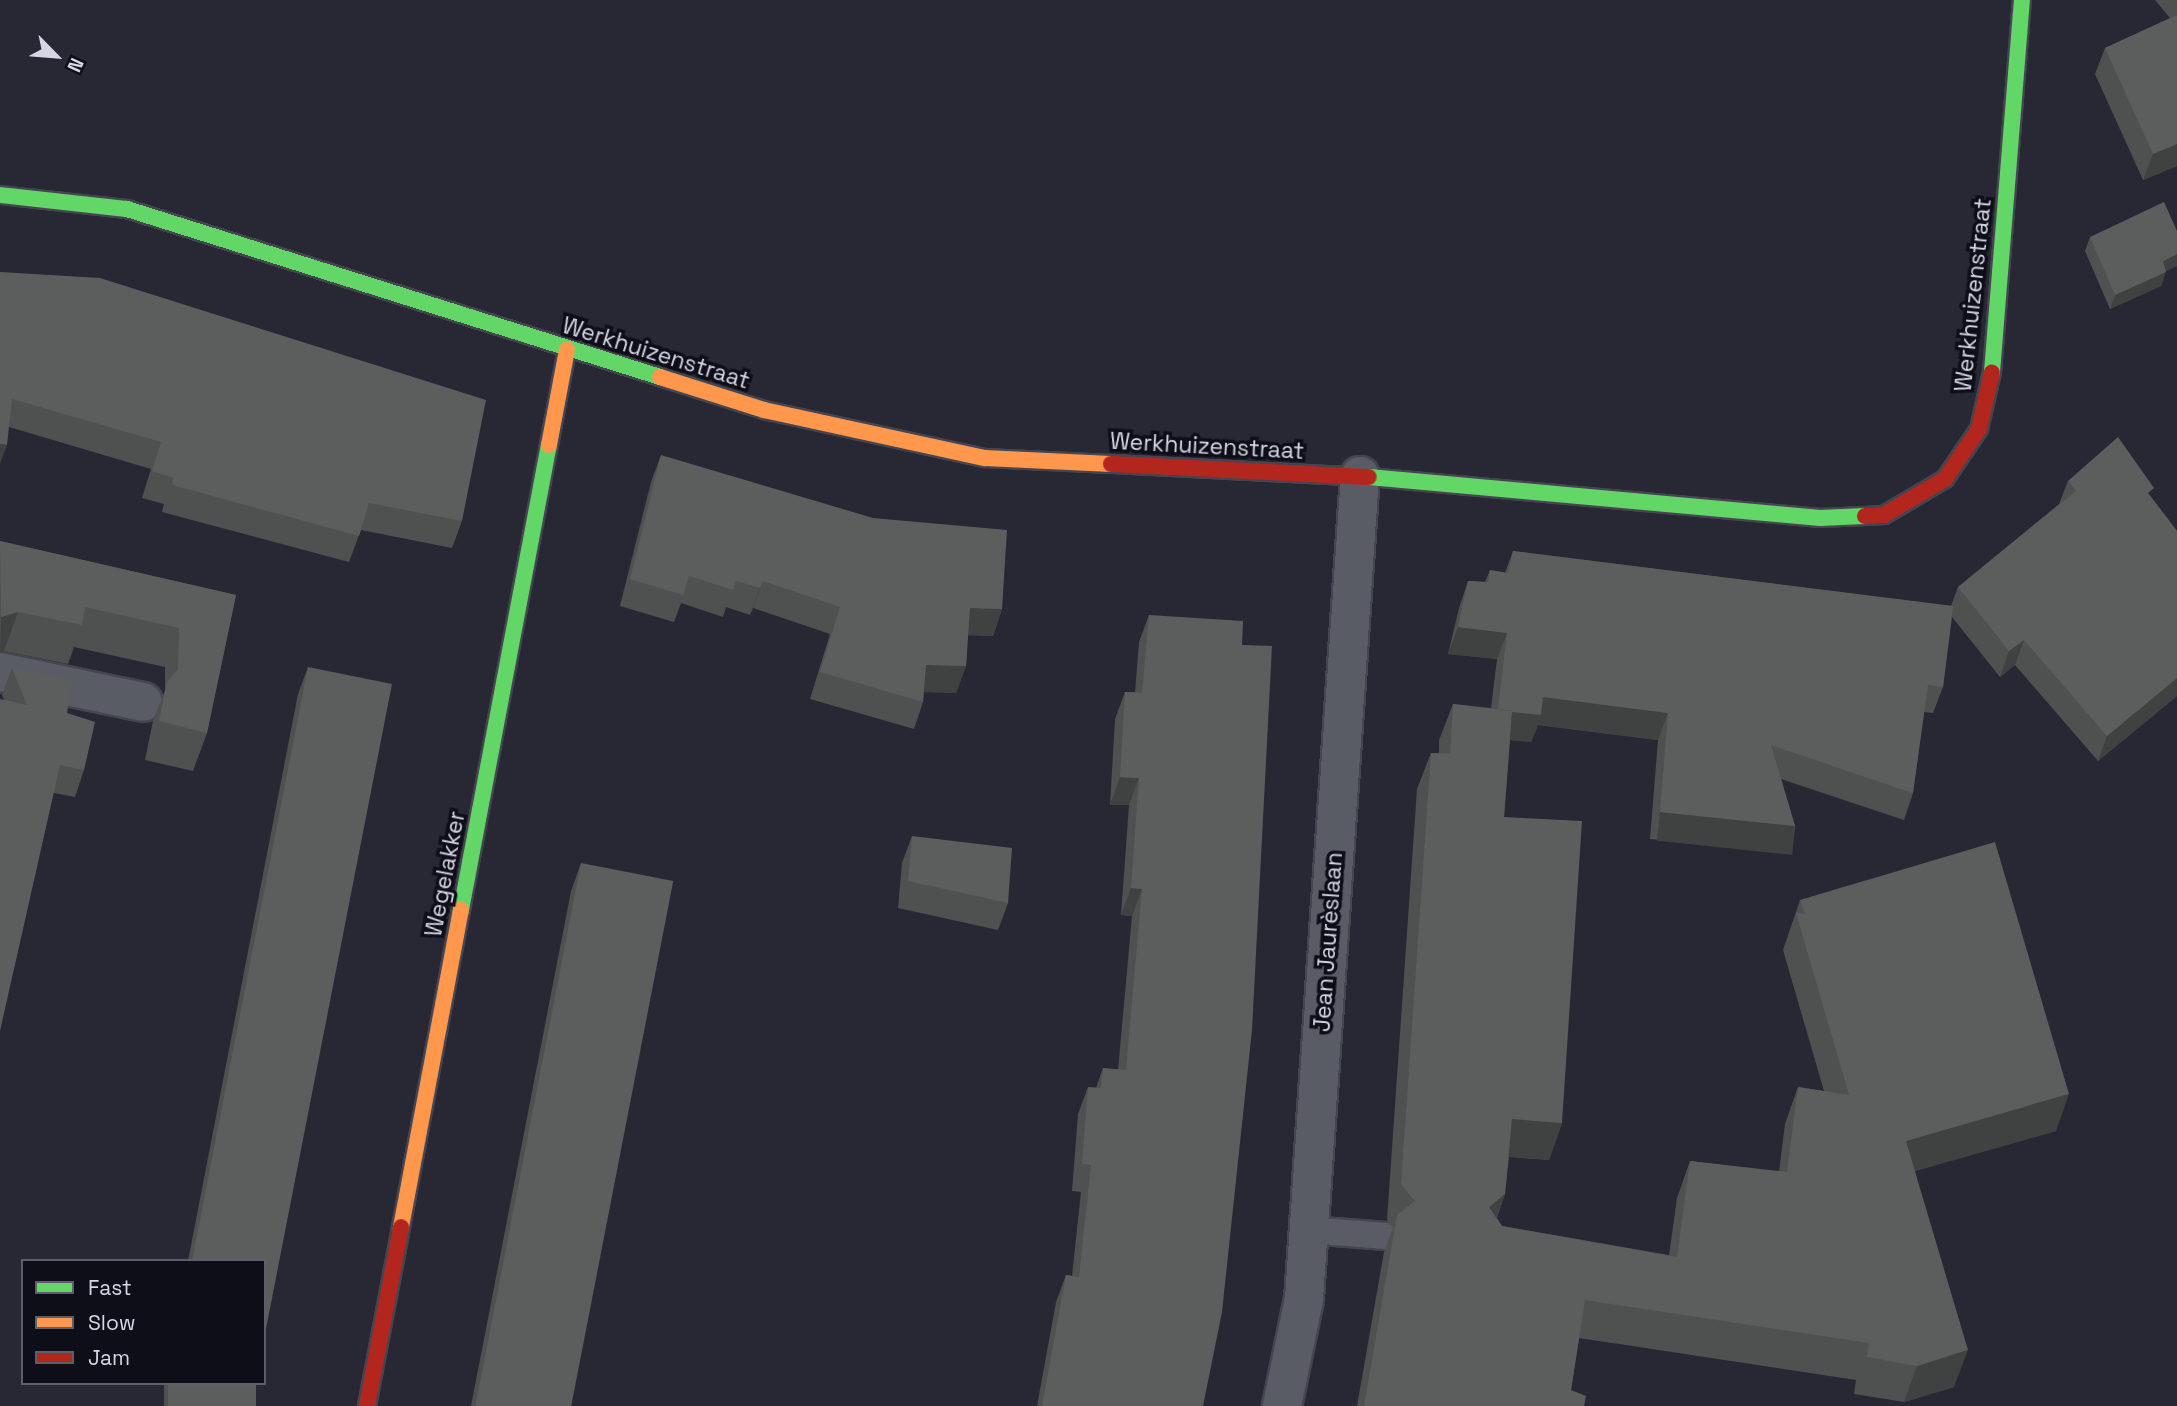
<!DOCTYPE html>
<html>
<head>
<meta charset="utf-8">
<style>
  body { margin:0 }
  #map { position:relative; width:2177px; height:1406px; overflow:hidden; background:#272834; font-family:"Space Grotesk",sans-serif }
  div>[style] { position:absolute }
  .roads { filter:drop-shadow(2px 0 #444550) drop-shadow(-2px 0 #444550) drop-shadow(0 2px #444550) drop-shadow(0 -2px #444550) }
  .lane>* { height:26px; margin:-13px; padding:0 13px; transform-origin:13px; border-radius:13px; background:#5a5c65 }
  .street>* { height:38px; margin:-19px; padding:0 19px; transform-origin:19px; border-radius:19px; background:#5a5c65 }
  .fast>* { height:16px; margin:-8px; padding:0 8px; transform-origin:8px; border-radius:8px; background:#63d668 }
  .slow>* { height:16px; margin:-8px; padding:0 8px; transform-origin:8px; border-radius:8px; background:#ff974d }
  .jam>* { height:16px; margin:-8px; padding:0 8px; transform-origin:8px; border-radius:8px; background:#b3261e }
  .wall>* { inset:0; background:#4f5050; transform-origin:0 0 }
  .shaded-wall>* { inset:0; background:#404141; transform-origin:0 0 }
  .building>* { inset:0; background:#5c5d5d; transform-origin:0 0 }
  span { translate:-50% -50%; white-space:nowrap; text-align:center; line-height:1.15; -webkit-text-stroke:7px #0d0e18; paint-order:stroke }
  .street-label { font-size:23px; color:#d5d7e5 }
  .legend { position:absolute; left:21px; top:1259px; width:245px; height:126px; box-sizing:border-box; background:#0d0e18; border:2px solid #5d5e6a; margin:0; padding:9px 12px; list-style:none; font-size:21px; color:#d5d7e5 }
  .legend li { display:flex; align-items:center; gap:14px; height:35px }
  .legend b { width:35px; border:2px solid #5d5e6a }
  .north { position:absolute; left:21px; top:21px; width:70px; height:70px; -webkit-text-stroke:5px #0d0e18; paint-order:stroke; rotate:115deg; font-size:19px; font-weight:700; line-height:28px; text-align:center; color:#d5d7e5 }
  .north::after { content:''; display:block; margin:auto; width:24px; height:32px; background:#d5d7e5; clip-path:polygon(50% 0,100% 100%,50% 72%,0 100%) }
</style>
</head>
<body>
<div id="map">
  <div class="roads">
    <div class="lane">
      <i style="left:1309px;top:1230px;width:77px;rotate:4.5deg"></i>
    </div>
    <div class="street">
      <i style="left:0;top:672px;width:146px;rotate:11.8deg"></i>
      <i style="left:1282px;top:1406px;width:109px;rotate:-78.4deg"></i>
      <i style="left:1304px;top:1299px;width:825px;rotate:-86.11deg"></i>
    </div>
    <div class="fast">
      <i style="left:0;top:195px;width:128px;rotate:6.3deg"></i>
      <i style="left:127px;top:209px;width:559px;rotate:17.49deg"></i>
      <i style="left:1992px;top:372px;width:373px;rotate:-85.4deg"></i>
      <i style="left:1369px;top:477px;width:453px;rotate:5.2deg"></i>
      <i style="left:1820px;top:518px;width:45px;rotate:-2.5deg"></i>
      <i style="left:461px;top:910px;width:473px;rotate:-79.3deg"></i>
    </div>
    <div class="slow">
      <i style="left:660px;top:377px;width:109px;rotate:17.6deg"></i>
      <i style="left:764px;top:410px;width:226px;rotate:12.3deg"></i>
      <i style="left:985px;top:458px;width:126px;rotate:2.7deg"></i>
      <i style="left:549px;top:445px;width:97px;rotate:-79.3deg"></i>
      <i style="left:401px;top:1227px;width:323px;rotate:-79.3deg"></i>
    </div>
    <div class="jam">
      <i style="left:1111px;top:464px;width:258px;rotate:2.9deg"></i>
      <i style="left:1865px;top:516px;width:19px;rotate:-3deg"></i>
      <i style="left:1884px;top:515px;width:71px;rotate:-30.5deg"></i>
      <i style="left:1945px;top:479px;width:60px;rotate:-55.8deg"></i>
      <i style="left:1979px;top:429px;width:58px;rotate:-77.2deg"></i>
      <i style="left:367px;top:1406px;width:182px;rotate:-79.2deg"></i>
    </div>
  </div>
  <div class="wall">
    <i style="clip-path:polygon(2155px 0,2177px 0,2177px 166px,2143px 180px,2095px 74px,2105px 48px,2170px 18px)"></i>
    <i style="clip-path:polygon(2177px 231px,2177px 266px,2166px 271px,2161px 286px,2110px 309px,2085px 251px,2090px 237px)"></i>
    <i style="clip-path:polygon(0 272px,462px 521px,452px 548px,361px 530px,349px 562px,162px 512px,164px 504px,142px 498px,151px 469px,9px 427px)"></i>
    <i style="clip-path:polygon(661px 455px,1002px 609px,993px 636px,968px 635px,966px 666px,956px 693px,924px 692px,923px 702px,914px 729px,810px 699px,830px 634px,753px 608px,750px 615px,726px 607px,723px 617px,681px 603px,674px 622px,620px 606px,651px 482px)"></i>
    <i style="clip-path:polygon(2068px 481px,2151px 497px,2177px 531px,2177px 696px,2098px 761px,2015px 665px,2000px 677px,1952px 617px,1943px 687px,1933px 713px,1924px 712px,1913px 793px,1904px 820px,1781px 779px,1795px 826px,1785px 853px,1650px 839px,1658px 740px,1538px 725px,1531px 742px,1510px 740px,1504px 817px,1562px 1123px,1549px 1160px,1509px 1157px,1505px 1194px,1497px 1218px,1502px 1226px,1669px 1255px,1677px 1198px,1690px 1161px,1779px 1172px,1785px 1124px,1798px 1087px,1824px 1091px,1783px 950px,1800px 900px,2056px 1131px,1915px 1171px,1954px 1387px,1904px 1402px,1854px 1394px,1856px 1380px,1579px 1338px,1571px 1390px,1584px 1406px,1357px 1406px,1384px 1252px,1393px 1227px,1387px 1220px,1417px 789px,1431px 753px,1439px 753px,1439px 740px,1453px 704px,1491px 708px,1497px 659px,1448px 654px,1459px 608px,1468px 581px,1485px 582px,1490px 570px,1505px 573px,1513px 551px,1951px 606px,1958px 587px,2059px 504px)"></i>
    <i style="clip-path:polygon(0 541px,236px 595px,207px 733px,193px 771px,145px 760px,153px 721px,165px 690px,165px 667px,74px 647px,68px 664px,4px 651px,0 652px)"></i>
    <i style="clip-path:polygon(1149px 615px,1203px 1406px,1037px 1406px,1056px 1302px,1066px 1275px,1072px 1276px,1081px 1192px,1072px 1191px,1078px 1114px,1088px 1087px,1096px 1088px,1103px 1068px,1118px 1070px,1132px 916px,1121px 915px,1129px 805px,1110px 805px,1115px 719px,1125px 692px,1135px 692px,1139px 642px)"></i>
    <i style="clip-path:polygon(308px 667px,264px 1261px,188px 1261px,298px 694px)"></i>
    <i style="clip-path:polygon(12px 668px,67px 713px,84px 770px,75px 797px,54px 793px,4px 700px,2px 695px)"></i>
    <i style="clip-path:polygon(912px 836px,1008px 903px,998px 930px,898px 908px,902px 863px)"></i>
    <i style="clip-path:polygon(581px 863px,571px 1406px,471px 1406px,571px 891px)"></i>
    <i style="left:164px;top:1383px;width:92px;height:24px"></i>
  </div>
  <div class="shaded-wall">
    <i style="clip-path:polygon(2177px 144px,2177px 166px,2143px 180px,2153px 154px)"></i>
    <i style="clip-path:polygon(2177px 254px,2177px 266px,2158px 275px,2163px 261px)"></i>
    <i style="clip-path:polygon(2166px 272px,2161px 286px,2110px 309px,2115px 295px)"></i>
    <i style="clip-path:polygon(0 444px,7px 445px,0 464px)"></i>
    <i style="clip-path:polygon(763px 581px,753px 608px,750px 615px,760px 588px)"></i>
    <i style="clip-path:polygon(970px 608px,1002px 609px,993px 636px,960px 635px)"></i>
    <i style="clip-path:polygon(18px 612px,4px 651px,0 652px,1px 617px)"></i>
    <i style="clip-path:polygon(1458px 627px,1507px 633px,1497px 659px,1448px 654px)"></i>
    <i style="clip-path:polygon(2024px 640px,2015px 665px,2000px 677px,2009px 651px)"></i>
    <i style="clip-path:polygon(926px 665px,966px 666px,956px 693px,917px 692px)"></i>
    <i style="clip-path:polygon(2177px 678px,2177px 696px,2098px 761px,2107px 736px)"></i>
    <i style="clip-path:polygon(1543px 697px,1668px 713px,1658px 740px,1538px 725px,1531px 742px,1488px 738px,1498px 711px)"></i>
    <i style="clip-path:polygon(1120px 777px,1139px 778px,1129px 805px,1110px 805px)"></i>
    <i style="left:1660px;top:812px;width:136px;height:29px;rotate:6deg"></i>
    <i style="clip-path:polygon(1131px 888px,1142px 889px,1132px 916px,1121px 915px)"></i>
    <i style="clip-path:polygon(2069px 1094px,2056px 1131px,1892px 1177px,1906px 1141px)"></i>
    <i style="clip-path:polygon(1512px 1119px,1562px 1123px,1549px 1160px,1499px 1156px)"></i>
    <i style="clip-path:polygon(1505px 1194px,1492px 1231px,1489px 1207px)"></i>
    <i style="clip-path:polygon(1968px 1350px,1954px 1387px,1904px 1402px,1917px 1366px)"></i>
  </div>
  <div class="building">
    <i style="clip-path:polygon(2177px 15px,2177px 144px,2153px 154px,2105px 48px)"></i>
    <i style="clip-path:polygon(2164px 202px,2177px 231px,2177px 254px,2163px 261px,2166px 272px,2115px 295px,2090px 237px)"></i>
    <i style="clip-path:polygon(0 272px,100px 278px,486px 400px,462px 521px,369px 503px,359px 536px,172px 485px,173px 478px,152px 471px,161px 442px,12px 399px,7px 445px,0 444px)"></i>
    <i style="clip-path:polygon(2118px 437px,2154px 488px,2148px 493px,2177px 531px,2177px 678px,2107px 736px,2024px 640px,2009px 651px,1958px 587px,2076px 491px,2068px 481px)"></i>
    <i style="clip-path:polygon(661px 455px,873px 518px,1007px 530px,1002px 609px,970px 608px,966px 666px,926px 665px,923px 702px,820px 672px,840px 607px,763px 581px,760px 588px,736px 581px,733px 590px,689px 576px,683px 595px,630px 579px)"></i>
    <i style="clip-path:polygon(0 541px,236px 595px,207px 733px,159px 721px,167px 682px,178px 669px,179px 628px,85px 607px,82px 625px,18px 612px,1px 617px)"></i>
    <i style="clip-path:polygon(1513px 551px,1953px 606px,1943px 687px,1928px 685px,1913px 793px,1771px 745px,1795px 826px,1660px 812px,1668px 713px,1543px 697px,1541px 715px,1512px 712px,1512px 711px,1498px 709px,1507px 633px,1458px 627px,1468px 581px,1488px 582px,1490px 570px,1508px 573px)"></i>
    <i style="clip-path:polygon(1149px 615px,1243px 621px,1242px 645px,1272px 646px,1252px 1030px,1222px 1312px,1203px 1406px,1042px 1406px,1066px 1275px,1079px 1277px,1091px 1165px,1082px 1164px,1088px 1087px,1101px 1088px,1103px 1068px,1126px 1070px,1142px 889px,1131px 888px,1139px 778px,1120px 777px,1125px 692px,1142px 693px)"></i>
    <i style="clip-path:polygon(308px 667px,392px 684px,264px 1339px,264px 1261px,192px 1261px)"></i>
    <i style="clip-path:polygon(12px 668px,72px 680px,67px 713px,95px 722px,84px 770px,60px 765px,0 1031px,0 699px,27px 705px)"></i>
    <i style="clip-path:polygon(1453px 704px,1512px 711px,1504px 817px,1582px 821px,1562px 1123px,1512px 1119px,1505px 1194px,1489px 1207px,1502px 1226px,1677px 1257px,1690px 1161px,1787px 1172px,1798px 1087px,1849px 1095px,1796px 913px,1805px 914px,1800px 900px,1995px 842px,2069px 1094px,1906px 1141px,1968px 1350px,1917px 1366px,1867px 1357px,1869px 1343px,1585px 1300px,1571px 1390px,1586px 1396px,1584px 1406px,1364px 1406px,1397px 1215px,1415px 1201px,1401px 1184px,1431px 753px,1450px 754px)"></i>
    <i style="clip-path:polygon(912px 836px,1012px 848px,1008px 903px,908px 881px)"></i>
    <i style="left:581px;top:863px;width:94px;height:553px;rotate:11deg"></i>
    <i style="left:168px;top:1383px;width:88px;height:23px"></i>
  </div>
  <div class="street-label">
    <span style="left:1973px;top:295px;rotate:-84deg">Werkhuizenstraat</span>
    <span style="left:656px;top:353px;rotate:17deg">Werkhuizenstraat</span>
    <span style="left:1207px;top:446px;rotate:3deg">Werkhuizenstraat</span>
    <span style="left:445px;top:874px;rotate:-79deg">Wegelakker</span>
    <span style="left:1328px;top:942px;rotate:-86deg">Jean Jaurèslaan</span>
  </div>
  <ul class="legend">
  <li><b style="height:9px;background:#63d668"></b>Fast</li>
  <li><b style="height:9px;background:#ff974d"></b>Slow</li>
  <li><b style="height:9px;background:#b3261e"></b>Jam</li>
  </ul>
  <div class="north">N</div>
</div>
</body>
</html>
